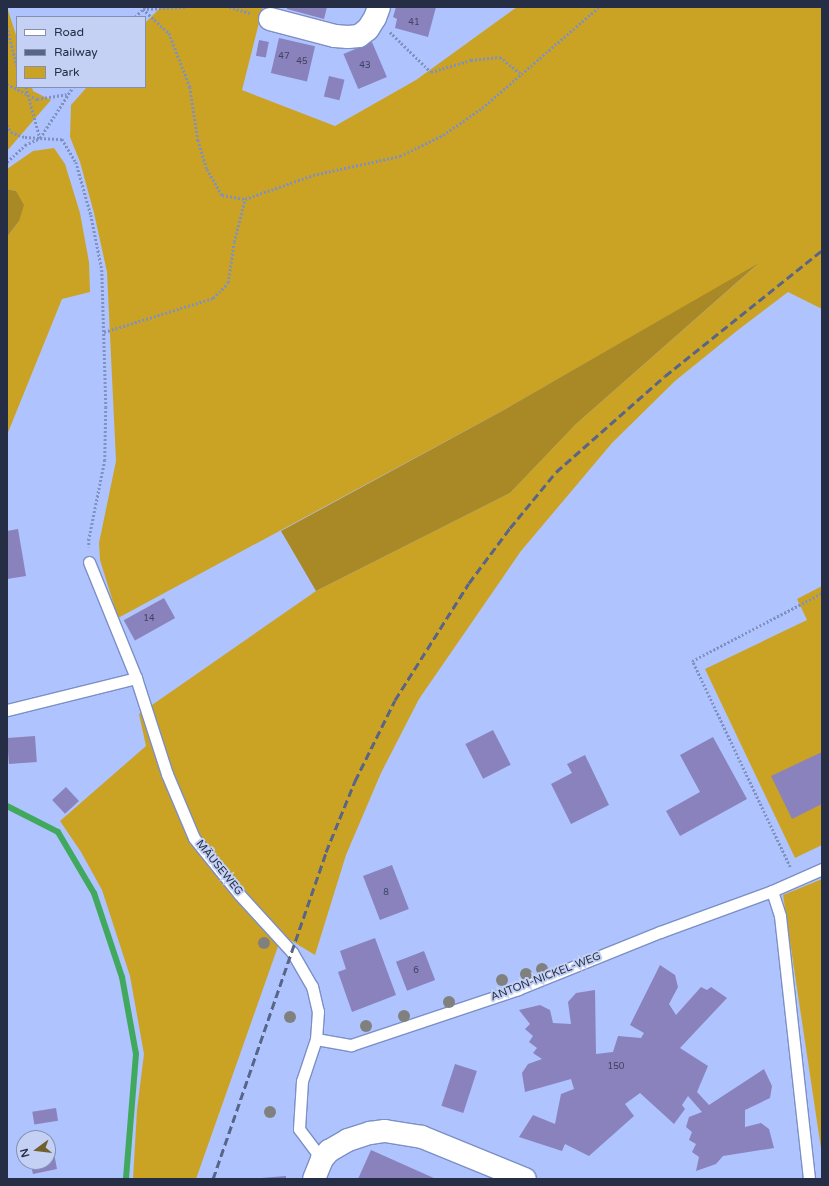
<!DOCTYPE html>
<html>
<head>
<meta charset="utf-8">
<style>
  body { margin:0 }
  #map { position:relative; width:829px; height:1186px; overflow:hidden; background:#afc3fe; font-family:"Varela Round",sans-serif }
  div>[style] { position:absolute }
  .green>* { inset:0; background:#cba324 }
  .forest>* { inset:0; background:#a98926 }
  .stream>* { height:6px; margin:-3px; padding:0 3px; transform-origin:3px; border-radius:3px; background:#40a95d }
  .building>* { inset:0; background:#8982bc; transform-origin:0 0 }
  .path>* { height:2.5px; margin-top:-1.25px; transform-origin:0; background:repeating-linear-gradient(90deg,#8090bf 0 2px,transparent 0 4px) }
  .roads { filter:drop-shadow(1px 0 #7c8fc6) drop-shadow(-1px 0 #7c8fc6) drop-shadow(0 1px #7c8fc6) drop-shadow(0 -1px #7c8fc6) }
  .lane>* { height:11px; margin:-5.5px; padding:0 5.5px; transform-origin:5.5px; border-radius:5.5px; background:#fff }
  .street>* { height:22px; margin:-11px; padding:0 11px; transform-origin:11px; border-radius:11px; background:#fff }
  .rail>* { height:3px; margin-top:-1.5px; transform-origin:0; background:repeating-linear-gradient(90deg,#586488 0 8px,transparent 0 12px) }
  .trees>* { width:12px; height:12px; margin:-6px; border-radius:50%; background:#80807e }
  span { translate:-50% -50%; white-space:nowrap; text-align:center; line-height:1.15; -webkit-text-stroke:4px #c4d1f5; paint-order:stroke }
  .number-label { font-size:9px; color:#3f4363 }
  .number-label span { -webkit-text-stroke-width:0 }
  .street-label { font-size:11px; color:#262e45 }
  .frame { position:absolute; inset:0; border:8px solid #262e45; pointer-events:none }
  .legend { position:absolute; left:16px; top:16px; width:130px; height:72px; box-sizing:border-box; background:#c4d1f5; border:1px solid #8590af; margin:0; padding:5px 7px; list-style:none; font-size:12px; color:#262e45 }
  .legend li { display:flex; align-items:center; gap:8px; height:20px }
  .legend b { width:20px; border:1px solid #8590af }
  .north { position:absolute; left:16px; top:1130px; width:40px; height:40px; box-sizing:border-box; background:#c4d1f5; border:1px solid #8590af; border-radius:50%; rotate:255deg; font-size:11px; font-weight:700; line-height:16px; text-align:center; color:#262e45 }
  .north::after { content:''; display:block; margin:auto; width:14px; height:18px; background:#715f2d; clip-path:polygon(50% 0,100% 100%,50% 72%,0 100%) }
</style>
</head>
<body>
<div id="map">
  <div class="green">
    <i style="clip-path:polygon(7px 7px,17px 38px,17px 87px,32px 87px,33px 91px,51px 100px,7px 151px)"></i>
    <i style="clip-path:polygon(161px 7px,263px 7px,242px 90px,335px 126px,416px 80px,517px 7px,822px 7px,822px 309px,788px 292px,738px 330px,675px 381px,612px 443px,521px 551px,419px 699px,381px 773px,346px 855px,315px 955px,282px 935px,196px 1179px,133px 1179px,137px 1110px,144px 1054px,130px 976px,102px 890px,81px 852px,60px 821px,146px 746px,139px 714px,316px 591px,510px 493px,576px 424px,757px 265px,502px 411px,118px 618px,100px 560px,99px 543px,116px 461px,107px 272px,94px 213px,80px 162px,70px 137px,71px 105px,87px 87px,145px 87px,145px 23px)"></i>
    <i style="clip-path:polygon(54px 148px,65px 164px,80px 213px,89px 262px,90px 292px,62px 299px,7px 435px,7px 237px,19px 221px,16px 191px,7px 189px,7px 169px,33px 151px)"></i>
    <i style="clip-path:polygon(822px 586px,822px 845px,795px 858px,705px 669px,807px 620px,797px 599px)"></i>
    <i style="clip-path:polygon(822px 879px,822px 1155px,783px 895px)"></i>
  </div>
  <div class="forest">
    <i style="clip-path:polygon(7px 189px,16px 191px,24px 205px,19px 221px,7px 237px)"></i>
    <i style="clip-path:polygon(759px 263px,576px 424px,510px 493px,316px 591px,281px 531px,502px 411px)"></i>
  </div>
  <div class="stream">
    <i style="left:7px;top:806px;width:57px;rotate:27deg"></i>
    <i style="left:58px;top:832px;width:71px;rotate:59.5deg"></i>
    <i style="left:94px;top:893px;width:89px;rotate:71.6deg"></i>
    <i style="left:122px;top:977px;width:78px;rotate:79.7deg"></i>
    <i style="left:136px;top:1054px;width:125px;rotate:94.6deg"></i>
  </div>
  <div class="building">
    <i style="clip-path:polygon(287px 7px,327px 7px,324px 19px,287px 9px)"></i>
    <i style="clip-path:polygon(396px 7px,436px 7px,428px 37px,395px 28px,397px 19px,393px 17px)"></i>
    <i style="left:279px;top:38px;width:37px;height:36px;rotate:13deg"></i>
    <i style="left:259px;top:40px;width:10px;height:16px;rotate:11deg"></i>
    <i style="left:372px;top:42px;width:38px;height:31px;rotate:67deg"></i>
    <i style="left:329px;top:76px;width:16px;height:21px;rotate:14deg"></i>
    <i style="clip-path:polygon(18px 529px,26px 576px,7px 579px,7px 531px)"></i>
    <i style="left:164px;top:598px;width:23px;height:46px;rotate:61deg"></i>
    <i style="left:493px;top:730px;width:39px;height:31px;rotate:63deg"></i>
    <i style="left:35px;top:736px;width:26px;height:28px;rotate:86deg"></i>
    <i style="clip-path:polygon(713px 737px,747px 799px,680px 836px,666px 811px,700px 792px,680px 755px)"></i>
    <i style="clip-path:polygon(822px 752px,822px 804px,792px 819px,771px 776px)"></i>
    <i style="clip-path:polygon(585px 755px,609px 805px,571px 824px,551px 784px,572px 773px,567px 764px)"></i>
    <i style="left:66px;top:787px;width:19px;height:19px;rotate:47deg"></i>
    <i style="left:392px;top:865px;width:47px;height:31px;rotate:69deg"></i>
    <i style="clip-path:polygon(375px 938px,396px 995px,352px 1012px,338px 972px,346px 969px,340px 951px)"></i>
    <i style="left:424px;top:951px;width:31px;height:30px;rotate:69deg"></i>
    <i style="clip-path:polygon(660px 965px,675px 975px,678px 987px,669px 1004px,676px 1015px,701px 987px,707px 990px,711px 987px,727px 998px,680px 1048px,708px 1066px,697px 1092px,709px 1105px,764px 1069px,772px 1086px,770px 1098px,745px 1110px,745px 1127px,761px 1123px,769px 1129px,774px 1148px,723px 1156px,716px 1164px,696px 1171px,699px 1157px,692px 1152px,696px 1144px,689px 1140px,692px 1132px,686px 1127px,689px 1117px,702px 1112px,688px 1096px,682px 1105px,685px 1109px,674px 1124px,640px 1093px,625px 1104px,634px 1116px,589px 1156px,565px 1144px,562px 1151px,519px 1137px,533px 1115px,555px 1124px,561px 1094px,574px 1089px,571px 1079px,525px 1092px,522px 1073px,528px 1064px,542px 1059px,533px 1053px,537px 1048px,529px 1042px,533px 1036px,525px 1029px,530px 1024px,519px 1010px,540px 1005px,550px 1010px,553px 1023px,571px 1024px,568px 1002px,576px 993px,595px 990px,596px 1054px,613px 1052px,618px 1036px,641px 1038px,644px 1033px,630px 1025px)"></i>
    <i style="left:455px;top:1064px;width:23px;height:44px;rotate:18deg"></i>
    <i style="left:56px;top:1108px;width:13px;height:24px;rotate:81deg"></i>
    <i style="clip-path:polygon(53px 1148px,57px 1169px,33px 1174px,30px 1162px,48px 1162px,48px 1149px)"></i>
    <i style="clip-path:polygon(371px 1150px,436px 1179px,358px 1179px)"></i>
    <i style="clip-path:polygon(286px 1176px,286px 1179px,261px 1179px,261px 1178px)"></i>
  </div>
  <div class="path">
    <i style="left:229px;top:7px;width:22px;rotate:16deg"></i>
    <i style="left:143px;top:9px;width:35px;rotate:43deg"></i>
    <i style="left:169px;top:33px;width:58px;rotate:68.7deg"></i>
    <i style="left:190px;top:87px;width:54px;rotate:81.4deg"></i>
    <i style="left:198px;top:140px;width:30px;rotate:73deg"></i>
    <i style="left:207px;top:169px;width:30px;rotate:60deg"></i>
    <i style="left:222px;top:195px;width:23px;rotate:10deg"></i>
    <i style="left:245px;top:199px;width:72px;rotate:-19.4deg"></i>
    <i style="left:313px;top:175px;width:89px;rotate:-12.3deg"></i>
    <i style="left:400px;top:156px;width:48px;rotate:-26deg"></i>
    <i style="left:443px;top:135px;width:47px;rotate:-34.7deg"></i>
    <i style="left:482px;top:108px;width:155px;rotate:-40.8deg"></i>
    <i style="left:143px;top:9px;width:44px;rotate:-2.6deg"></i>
    <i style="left:135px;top:17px;width:14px;rotate:-45deg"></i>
    <i style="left:7px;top:26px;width:41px;rotate:76deg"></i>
    <i style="left:390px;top:32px;width:57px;rotate:44.3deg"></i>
    <i style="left:431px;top:72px;width:42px;rotate:-16.7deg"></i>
    <i style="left:471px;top:60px;width:29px;rotate:-6deg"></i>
    <i style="left:500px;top:57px;width:27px;rotate:39deg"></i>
    <i style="left:7px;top:84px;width:34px;rotate:27deg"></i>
    <i style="left:37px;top:99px;width:30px;rotate:-9deg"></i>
    <i style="left:26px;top:87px;width:53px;rotate:74.6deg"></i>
    <i style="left:7px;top:125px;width:8px;rotate:60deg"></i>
    <i style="left:11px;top:132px;width:15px;rotate:20deg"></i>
    <i style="left:25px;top:137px;width:15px;rotate:4deg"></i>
    <i style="left:40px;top:138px;width:61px;rotate:-57.1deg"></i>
    <i style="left:7px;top:162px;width:25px;rotate:-43deg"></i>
    <i style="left:25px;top:145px;width:17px;rotate:-25deg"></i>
    <i style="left:40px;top:138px;width:22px;rotate:3deg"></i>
    <i style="left:62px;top:139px;width:27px;rotate:59deg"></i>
    <i style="left:76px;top:162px;width:55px;rotate:74.2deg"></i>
    <i style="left:91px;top:215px;width:56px;rotate:78.7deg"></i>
    <i style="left:102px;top:270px;width:137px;rotate:88.3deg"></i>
    <i style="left:106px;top:407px;width:53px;rotate:91.1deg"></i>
    <i style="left:105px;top:460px;width:81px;rotate:101.4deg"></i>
    <i style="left:89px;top:539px;width:8px;rotate:90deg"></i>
    <i style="left:104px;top:332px;width:114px;rotate:-17.3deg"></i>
    <i style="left:213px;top:298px;width:21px;rotate:-45deg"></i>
    <i style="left:228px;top:283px;width:41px;rotate:-81.7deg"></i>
    <i style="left:234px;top:242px;width:44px;rotate:-75.7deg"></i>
    <i style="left:790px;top:867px;width:228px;rotate:-115.4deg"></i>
    <i style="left:692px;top:661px;width:147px;rotate:-27.6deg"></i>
  </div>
  <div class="roads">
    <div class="lane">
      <i style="left:89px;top:562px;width:125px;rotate:67.9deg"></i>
      <i style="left:136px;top:678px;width:101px;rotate:72.1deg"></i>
      <i style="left:167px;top:774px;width:69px;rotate:67.1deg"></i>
      <i style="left:194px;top:838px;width:72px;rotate:51.2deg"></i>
      <i style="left:239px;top:894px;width:79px;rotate:47.6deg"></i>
      <i style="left:292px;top:952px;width:39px;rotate:60deg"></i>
      <i style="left:312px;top:986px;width:26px;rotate:77deg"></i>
      <i style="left:318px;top:1011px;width:28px;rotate:94deg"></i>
      <i style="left:316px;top:1039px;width:44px;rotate:108.4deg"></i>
      <i style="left:302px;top:1081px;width:48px;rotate:93.6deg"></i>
      <i style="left:299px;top:1129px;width:38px;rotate:53deg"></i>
      <i style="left:7px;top:710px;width:133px;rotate:-13.9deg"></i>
      <i style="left:772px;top:891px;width:26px;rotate:72deg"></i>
      <i style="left:780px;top:916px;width:265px;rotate:83.7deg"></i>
      <i style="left:316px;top:1039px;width:36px;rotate:10deg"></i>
      <i style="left:351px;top:1045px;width:176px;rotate:-18.5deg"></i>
      <i style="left:518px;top:989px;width:153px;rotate:-21.9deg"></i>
      <i style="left:660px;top:932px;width:119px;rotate:-20.1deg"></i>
      <i style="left:772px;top:891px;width:55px;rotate:-23.7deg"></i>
    </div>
    <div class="street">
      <i style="left:270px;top:19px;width:67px;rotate:14.7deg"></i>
      <i style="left:335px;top:36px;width:13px;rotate:4deg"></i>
      <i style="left:348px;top:37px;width:11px;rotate:-5deg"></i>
      <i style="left:359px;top:36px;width:11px;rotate:-38deg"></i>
      <i style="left:368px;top:29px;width:13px;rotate:-58deg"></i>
      <i style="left:375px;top:18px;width:12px;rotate:-70deg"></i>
      <i style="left:314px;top:1179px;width:22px;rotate:-68deg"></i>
      <i style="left:322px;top:1159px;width:11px;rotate:-49deg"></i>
      <i style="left:329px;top:1151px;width:22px;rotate:-30deg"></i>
      <i style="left:348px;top:1140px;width:23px;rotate:-18deg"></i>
      <i style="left:370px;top:1133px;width:15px;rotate:-8deg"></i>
      <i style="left:385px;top:1131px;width:37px;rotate:9deg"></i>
      <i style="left:422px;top:1137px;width:111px;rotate:22.2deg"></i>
    </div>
  </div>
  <div class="rail">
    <i style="left:213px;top:1179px;width:346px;rotate:-70.9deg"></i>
    <i style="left:326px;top:852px;width:77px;rotate:-67.8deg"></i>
    <i style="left:355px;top:781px;width:90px;rotate:-63.7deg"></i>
    <i style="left:395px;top:700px;width:138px;rotate:-57.7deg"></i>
    <i style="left:469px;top:583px;width:69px;rotate:-53.3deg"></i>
    <i style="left:510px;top:528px;width:72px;rotate:-50.6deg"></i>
    <i style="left:556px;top:472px;width:145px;rotate:-41.4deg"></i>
    <i style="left:665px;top:376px;width:201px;rotate:-38.7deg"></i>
  </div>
  <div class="trees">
    <i style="left:264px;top:943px"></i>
    <i style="left:542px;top:969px"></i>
    <i style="left:526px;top:974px"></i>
    <i style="left:502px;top:980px"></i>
    <i style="left:449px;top:1002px"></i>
    <i style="left:404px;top:1016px"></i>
    <i style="left:290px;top:1017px"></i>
    <i style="left:366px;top:1026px"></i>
    <i style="left:270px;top:1112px"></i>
  </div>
  <div class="number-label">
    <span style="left:414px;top:23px">41</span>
    <span style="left:284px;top:57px">47</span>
    <span style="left:302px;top:62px">45</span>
    <span style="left:365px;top:66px">43</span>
    <span style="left:149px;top:619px">14</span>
    <span style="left:386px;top:893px">8</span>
    <span style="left:416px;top:971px">6</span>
    <span style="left:616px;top:1067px">150</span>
  </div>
  <div class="street-label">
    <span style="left:219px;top:868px;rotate:51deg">MÄUSEWEG</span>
    <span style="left:546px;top:977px;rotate:-21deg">ANTON-NICKEL-WEG</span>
  </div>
  <div class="frame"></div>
  <ul class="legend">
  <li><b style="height:5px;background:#fff"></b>Road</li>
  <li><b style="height:5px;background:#586488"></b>Railway</li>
  <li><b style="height:11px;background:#cba324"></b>Park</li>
  </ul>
  <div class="north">N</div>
</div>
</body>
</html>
